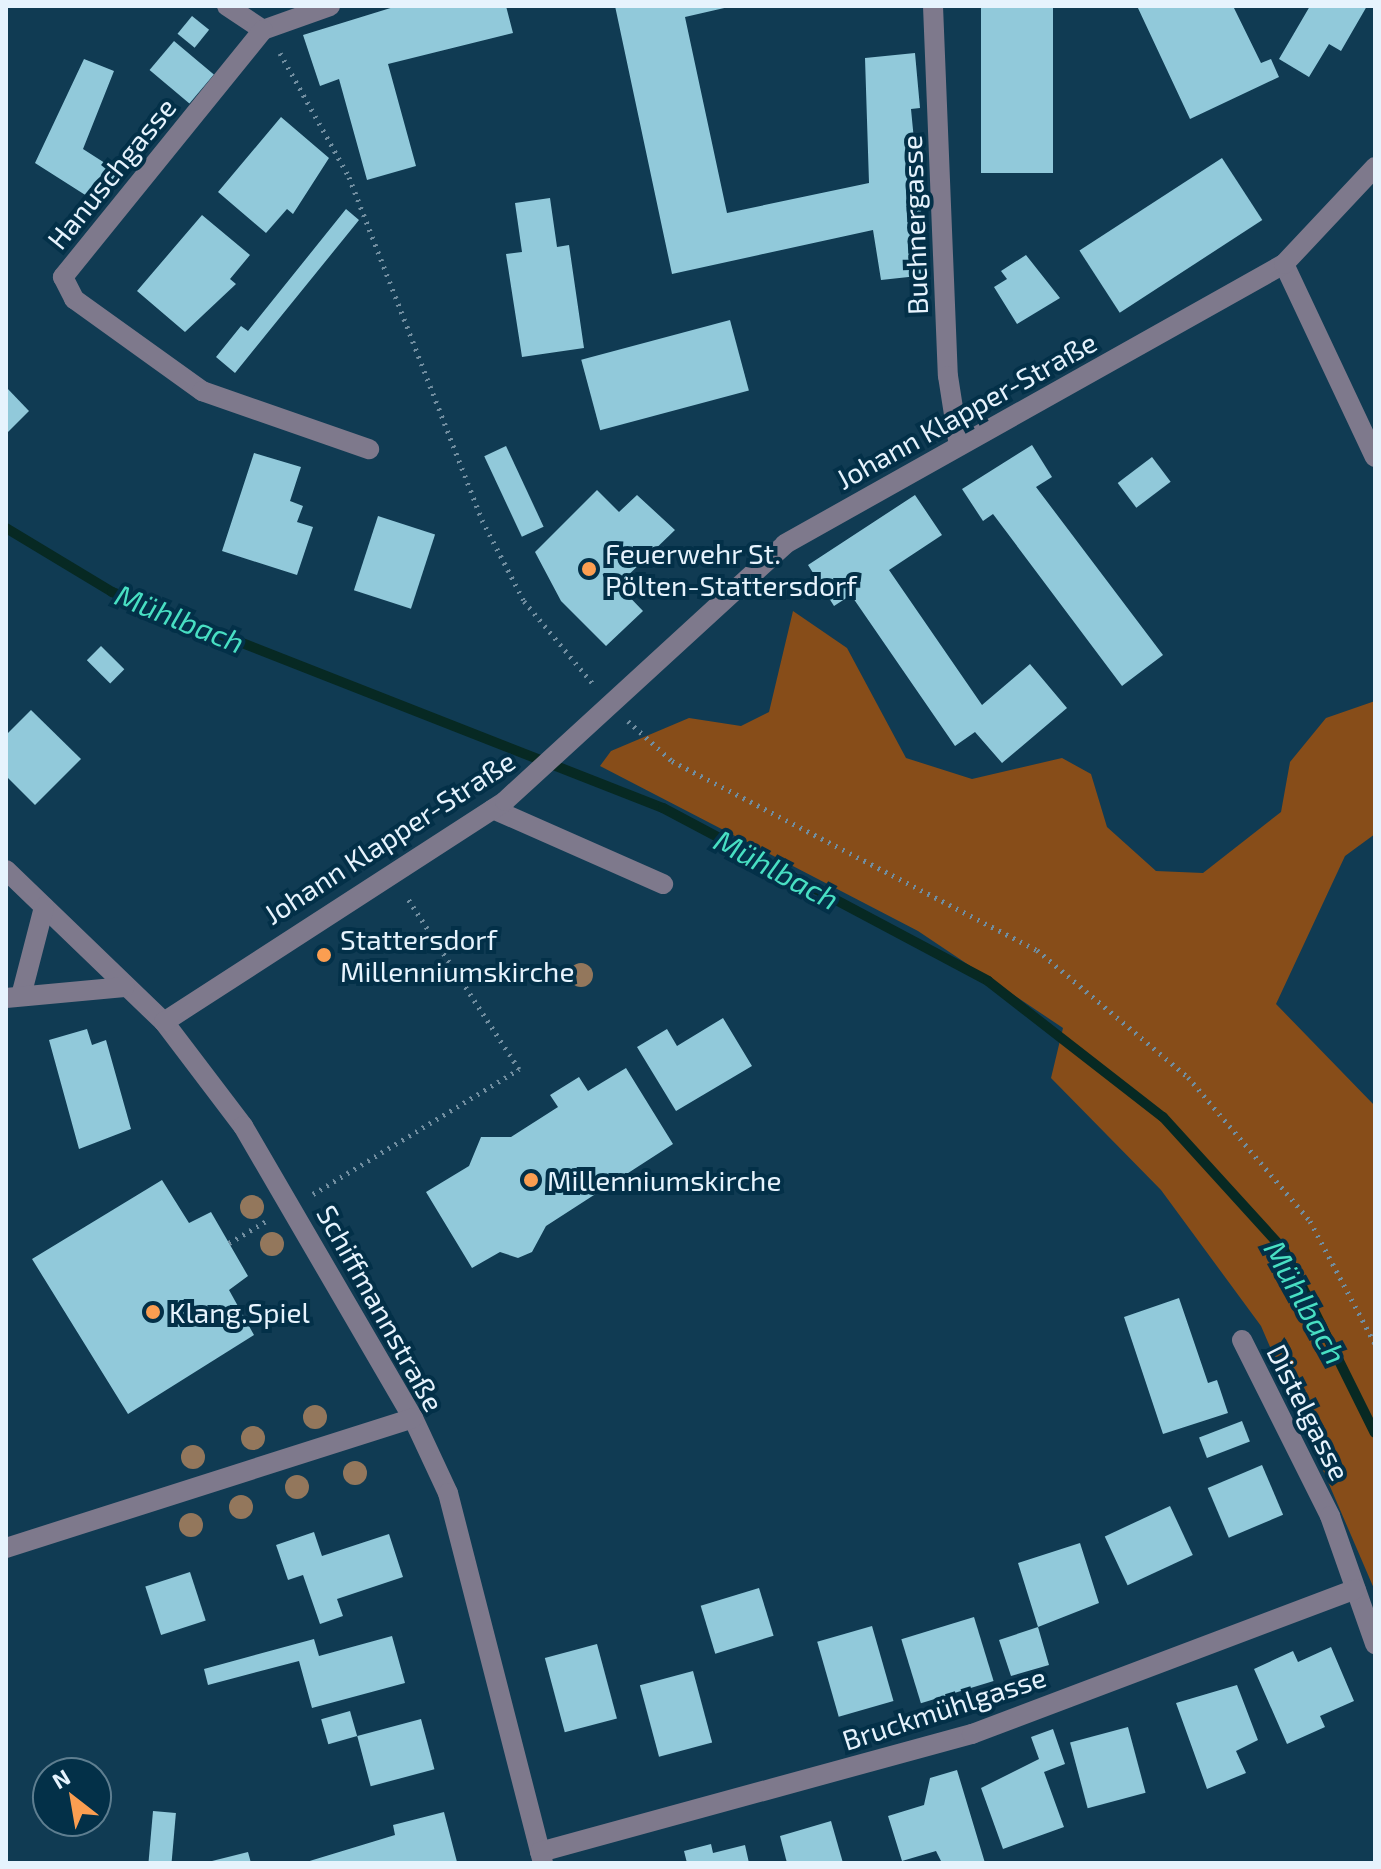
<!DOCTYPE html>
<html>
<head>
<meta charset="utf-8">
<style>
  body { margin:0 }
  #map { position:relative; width:1381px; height:1869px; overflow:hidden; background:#103b53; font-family:"Exo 2",sans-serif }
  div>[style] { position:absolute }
  .forest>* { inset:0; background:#874d19 }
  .stream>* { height:10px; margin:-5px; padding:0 5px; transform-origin:5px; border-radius:5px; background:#072923 }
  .building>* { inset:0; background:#91c9da; transform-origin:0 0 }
  .path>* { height:5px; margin-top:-2.5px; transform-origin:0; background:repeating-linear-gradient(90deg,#718ea0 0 2px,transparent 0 8px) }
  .minor>* { height:20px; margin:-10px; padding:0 10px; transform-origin:10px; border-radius:10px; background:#7e798c }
  .trees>* { width:24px; height:24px; margin:-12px; border-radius:50%; background:#93775c }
  .dots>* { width:22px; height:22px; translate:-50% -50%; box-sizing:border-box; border:4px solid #033048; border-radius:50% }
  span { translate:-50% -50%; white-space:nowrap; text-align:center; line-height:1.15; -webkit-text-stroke:8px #033048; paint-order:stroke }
  .street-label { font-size:28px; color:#e6f3fd }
  .poi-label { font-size:28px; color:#e6f3fd }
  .left { translate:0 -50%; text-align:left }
  .water-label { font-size:30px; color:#48dfc3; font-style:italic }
  .frame { position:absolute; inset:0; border:8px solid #e6f3fd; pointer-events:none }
  .north { position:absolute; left:32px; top:1757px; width:80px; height:80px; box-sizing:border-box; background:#033048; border:2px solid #5e7e90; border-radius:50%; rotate:329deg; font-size:22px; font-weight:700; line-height:32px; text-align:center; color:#e6f3fd }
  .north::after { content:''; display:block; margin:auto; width:28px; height:36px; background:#fb9e51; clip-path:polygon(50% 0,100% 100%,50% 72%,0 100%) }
</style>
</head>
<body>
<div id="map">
  <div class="forest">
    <i style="clip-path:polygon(793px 611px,847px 648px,906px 758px,972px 779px,1062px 758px,1091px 774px,1107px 827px,1156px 871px,1203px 873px,1281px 812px,1290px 762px,1326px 718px,1375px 701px,1375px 834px,1345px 856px,1276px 1004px,1375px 1106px,1375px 1591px,1261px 1326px,1161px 1190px,1051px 1078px,1063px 1028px,918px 931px,600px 766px,611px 751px,689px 718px,741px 726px,769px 712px)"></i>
  </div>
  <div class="stream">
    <i style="left:6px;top:528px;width:124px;rotate:31.1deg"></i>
    <i style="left:112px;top:592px;width:592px;rotate:21.41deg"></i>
    <i style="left:663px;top:808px;width:368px;rotate:28deg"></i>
    <i style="left:988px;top:981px;width:222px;rotate:37.9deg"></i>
    <i style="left:1163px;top:1117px;width:180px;rotate:47.7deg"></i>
    <i style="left:1284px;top:1250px;width:204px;rotate:63.6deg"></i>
  </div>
  <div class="building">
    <i style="clip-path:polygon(397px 6px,506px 6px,513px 33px,388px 64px,416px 166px,367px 180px,339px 79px,320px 86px,303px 35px)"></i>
    <i style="clip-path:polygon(615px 6px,733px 6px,685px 17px,727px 213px,869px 183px,865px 58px,915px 53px,920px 108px,911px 109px,927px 275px,881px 280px,873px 230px,672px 274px)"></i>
    <i style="left:981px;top:6px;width:72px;height:167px"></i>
    <i style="clip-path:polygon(1137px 6px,1233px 6px,1261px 63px,1271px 59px,1279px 77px,1190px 119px)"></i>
    <i style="clip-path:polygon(1310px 6px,1367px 6px,1341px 51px,1329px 44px,1309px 77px,1279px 59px)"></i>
    <i style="left:192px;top:16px;width:22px;height:23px;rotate:39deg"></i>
    <i style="left:174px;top:41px;width:52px;height:38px;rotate:40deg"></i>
    <i style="clip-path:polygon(84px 59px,114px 71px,83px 149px,122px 174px,101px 205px,35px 163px)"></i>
    <i style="clip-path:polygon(281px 117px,329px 158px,293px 214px,287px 209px,266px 233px,218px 192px)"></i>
    <i style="left:1222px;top:158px;width:74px;height:170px;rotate:57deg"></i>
    <i style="clip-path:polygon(550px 198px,557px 247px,569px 245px,584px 348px,522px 357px,506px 254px,522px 252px,515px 203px)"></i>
    <i style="clip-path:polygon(346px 209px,359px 220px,235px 373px,216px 357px,241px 326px,248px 331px)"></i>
    <i style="clip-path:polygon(202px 215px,250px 255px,230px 279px,236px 284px,185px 332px,137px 291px)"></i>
    <i style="clip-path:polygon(1026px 255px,1060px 298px,1017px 324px,994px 287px,1007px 279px,1001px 271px)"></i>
    <i style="left:730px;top:320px;width:73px;height:154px;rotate:75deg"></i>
    <i style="clip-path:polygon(6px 387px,29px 411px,6px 434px)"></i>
    <i style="clip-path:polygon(1032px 445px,1052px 477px,1036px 487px,1163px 655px,1122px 686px,993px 514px,983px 521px,962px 489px)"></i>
    <i style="left:506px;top:446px;width:89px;height:24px;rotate:65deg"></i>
    <i style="clip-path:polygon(254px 453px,301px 467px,290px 501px,303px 506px,297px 522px,313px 527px,297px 575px,222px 551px)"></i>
    <i style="left:1152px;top:457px;width:31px;height:43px;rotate:53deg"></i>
    <i style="clip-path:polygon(597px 490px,619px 512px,637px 495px,675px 530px,618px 585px,643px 611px,606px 646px,561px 601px,535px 552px)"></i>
    <i style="clip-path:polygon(915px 495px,942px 535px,889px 570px,982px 705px,1030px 664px,1067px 708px,1002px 763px,975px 732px,955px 746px,851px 595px,834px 606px,808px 565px)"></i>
    <i style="left:378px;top:516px;width:60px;height:78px;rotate:18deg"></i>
    <i style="left:101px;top:646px;width:33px;height:20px;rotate:45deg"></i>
    <i style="clip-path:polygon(31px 710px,81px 759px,35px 805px,6px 776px,6px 735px)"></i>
    <i style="clip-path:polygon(723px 1018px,752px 1066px,676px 1111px,637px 1047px,667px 1029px,677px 1046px)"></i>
    <i style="clip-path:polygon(87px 1029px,92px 1045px,106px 1040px,131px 1129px,79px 1149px,49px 1040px)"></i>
    <i style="clip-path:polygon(626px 1068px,673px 1144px,546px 1226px,532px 1252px,518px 1258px,500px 1252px,472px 1268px,426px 1192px,469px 1166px,481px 1137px,511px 1137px,558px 1107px,550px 1095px,579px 1077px,588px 1091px)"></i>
    <i style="clip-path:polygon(162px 1180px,189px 1223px,211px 1212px,248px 1276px,229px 1290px,254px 1335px,128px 1414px,32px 1259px)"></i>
    <i style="clip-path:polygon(1179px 1298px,1208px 1383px,1217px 1380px,1228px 1413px,1163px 1434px,1124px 1317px)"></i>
    <i style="left:1242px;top:1421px;width:22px;height:46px;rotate:69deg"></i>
    <i style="left:1262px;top:1465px;width:54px;height:59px;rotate:67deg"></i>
    <i style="left:1170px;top:1506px;width:54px;height:72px;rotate:65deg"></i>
    <i style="clip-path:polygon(314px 1532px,322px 1556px,389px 1534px,403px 1577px,337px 1599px,343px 1616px,320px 1624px,303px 1575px,288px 1580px,276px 1545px)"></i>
    <i style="clip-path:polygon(1080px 1543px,1099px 1603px,1038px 1627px,1049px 1665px,1011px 1676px,999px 1640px,1038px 1627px,1018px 1563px)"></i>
    <i style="left:190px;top:1572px;width:51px;height:47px;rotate:72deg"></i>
    <i style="left:759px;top:1588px;width:50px;height:61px;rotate:73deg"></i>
    <i style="left:974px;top:1617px;width:67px;height:76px;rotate:73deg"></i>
    <i style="left:872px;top:1626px;width:78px;height:57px;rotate:74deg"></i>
    <i style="clip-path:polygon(392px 1636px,405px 1683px,312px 1708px,299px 1661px,208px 1685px,204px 1669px,314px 1639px,319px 1656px)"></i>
    <i style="left:597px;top:1644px;width:77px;height:54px;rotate:75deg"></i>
    <i style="clip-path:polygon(1331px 1647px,1354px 1701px,1320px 1716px,1325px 1727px,1287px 1744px,1254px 1669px,1293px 1651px,1298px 1662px)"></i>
    <i style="left:693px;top:1671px;width:74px;height:55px;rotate:75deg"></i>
    <i style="clip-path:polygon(1237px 1685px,1258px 1740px,1236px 1751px,1246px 1773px,1207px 1789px,1176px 1703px)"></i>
    <i style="left:350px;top:1711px;width:26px;height:30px;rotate:74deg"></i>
    <i style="left:421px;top:1719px;width:52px;height:66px;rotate:75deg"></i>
    <i style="left:1128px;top:1727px;width:68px;height:60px;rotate:75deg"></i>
    <i style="clip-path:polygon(1053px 1729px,1065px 1764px,1044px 1772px,1064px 1827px,1003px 1849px,981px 1788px,1039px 1759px,1031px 1737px)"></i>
    <i style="clip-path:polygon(957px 1770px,985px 1863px,942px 1863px,936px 1851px,902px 1861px,888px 1816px,924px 1805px,930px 1778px)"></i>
    <i style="left:153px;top:1811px;width:23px;height:52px;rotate:5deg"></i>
    <i style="clip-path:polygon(444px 1812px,457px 1862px,303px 1863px,395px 1835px,393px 1825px)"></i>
    <i style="clip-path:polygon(831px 1821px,843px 1863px,787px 1863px,780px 1836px)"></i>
    <i style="clip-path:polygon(711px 1844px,713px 1853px,745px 1845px,749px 1863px,687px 1863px,684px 1851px)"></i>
    <i style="clip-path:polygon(248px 1852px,251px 1863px,208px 1863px,208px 1862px)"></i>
  </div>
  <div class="path">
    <i style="left:280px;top:53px;width:142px;rotate:60.9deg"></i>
    <i style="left:349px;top:177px;width:368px;rotate:68.8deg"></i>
    <i style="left:482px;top:520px;width:91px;rotate:62.6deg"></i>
    <i style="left:524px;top:601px;width:109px;rotate:50.2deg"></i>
    <i style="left:628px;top:721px;width:59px;rotate:42.3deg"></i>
    <i style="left:672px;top:761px;width:411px;rotate:27.4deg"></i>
    <i style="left:1037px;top:950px;width:197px;rotate:40.1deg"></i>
    <i style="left:1188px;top:1077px;width:189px;rotate:49.7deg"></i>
    <i style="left:1310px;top:1221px;width:139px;rotate:62.1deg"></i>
    <i style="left:313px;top:1194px;width:241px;rotate:-31.2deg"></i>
    <i style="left:519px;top:1069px;width:205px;rotate:-123.1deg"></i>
    <i style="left:229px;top:1243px;width:43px;rotate:-30.7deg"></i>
  </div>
  <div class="minor">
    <i style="left:227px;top:6px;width:43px;rotate:33.7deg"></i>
    <i style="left:330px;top:6px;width:71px;rotate:160.3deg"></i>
    <i style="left:263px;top:30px;width:318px;rotate:129deg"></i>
    <i style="left:63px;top:277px;width:25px;rotate:63deg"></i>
    <i style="left:74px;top:299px;width:158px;rotate:35.7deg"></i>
    <i style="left:202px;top:391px;width:177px;rotate:19.2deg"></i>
    <i style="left:933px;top:6px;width:370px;rotate:87.7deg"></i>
    <i style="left:948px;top:376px;width:65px;rotate:81.1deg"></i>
    <i style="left:1284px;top:264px;width:213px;rotate:64.8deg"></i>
    <i style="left:493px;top:809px;width:186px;rotate:23.8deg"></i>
    <i style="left:6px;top:870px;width:219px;rotate:43.9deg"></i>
    <i style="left:164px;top:1022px;width:131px;rotate:52.8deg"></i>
    <i style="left:243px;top:1126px;width:338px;rotate:59.8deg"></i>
    <i style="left:413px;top:1418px;width:83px;rotate:65deg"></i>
    <i style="left:448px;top:1493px;width:382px;rotate:75.6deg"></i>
    <i style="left:21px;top:996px;width:92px;rotate:-75.5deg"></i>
    <i style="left:6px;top:998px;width:119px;rotate:-5.3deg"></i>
    <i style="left:164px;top:1022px;width:406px;rotate:-32.9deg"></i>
    <i style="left:505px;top:801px;width:380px;rotate:-42.5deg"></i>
    <i style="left:785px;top:544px;width:572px;rotate:-29.3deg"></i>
    <i style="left:1284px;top:264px;width:133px;rotate:-46.8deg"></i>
    <i style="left:1242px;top:1340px;width:197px;rotate:63.4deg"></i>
    <i style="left:1330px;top:1516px;width:136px;rotate:70.6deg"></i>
    <i style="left:6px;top:1548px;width:427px;rotate:-17.7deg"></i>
    <i style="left:540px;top:1852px;width:448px;rotate:-15.3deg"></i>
    <i style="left:972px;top:1734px;width:410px;rotate:-20.7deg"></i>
  </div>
  <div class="trees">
    <i style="left:581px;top:975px"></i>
    <i style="left:252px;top:1207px"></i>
    <i style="left:272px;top:1244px"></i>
    <i style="left:315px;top:1417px"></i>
    <i style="left:253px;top:1438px"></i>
    <i style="left:193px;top:1457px"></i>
    <i style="left:355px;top:1473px"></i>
    <i style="left:297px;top:1487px"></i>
    <i style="left:241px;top:1507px"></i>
    <i style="left:191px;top:1525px"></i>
  </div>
  <div class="dots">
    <i style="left:589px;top:569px;background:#fb9e51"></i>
    <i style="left:324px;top:955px;background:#fb9e51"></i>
    <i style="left:531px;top:1180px;background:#fb9e51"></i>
    <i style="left:153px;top:1312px;background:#fb9e51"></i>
  </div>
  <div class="street-label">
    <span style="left:111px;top:173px;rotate:-51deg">Hanuschgasse</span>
    <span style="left:914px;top:225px;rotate:-92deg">Buchnergasse</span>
    <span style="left:966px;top:410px;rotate:-29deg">Johann Klapper-Straße</span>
    <span style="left:389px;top:837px;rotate:-33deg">Johann Klapper-Straße</span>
    <span style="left:381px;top:1308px;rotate:61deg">Schiffmannstraße</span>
    <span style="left:1309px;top:1412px;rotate:63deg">Distelgasse</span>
    <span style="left:944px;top:1708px;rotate:-18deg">Bruckmühlgasse</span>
  </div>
  <div class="poi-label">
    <span class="left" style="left:605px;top:569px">Feuerwehr St.<br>Pölten-Stattersdorf</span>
    <span class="left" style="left:340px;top:955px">Stattersdorf<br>Millenniumskirche</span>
    <span class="left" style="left:547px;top:1180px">Millenniumskirche</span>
    <span class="left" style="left:169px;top:1312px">Klang.Spiel</span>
  </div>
  <div class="water-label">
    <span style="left:180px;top:618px;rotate:22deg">Mühlbach</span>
    <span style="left:777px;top:869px;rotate:28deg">Mühlbach</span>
    <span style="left:1306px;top:1302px;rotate:61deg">Mühlbach</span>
  </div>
  <div class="frame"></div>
  <div class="north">N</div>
</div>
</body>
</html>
